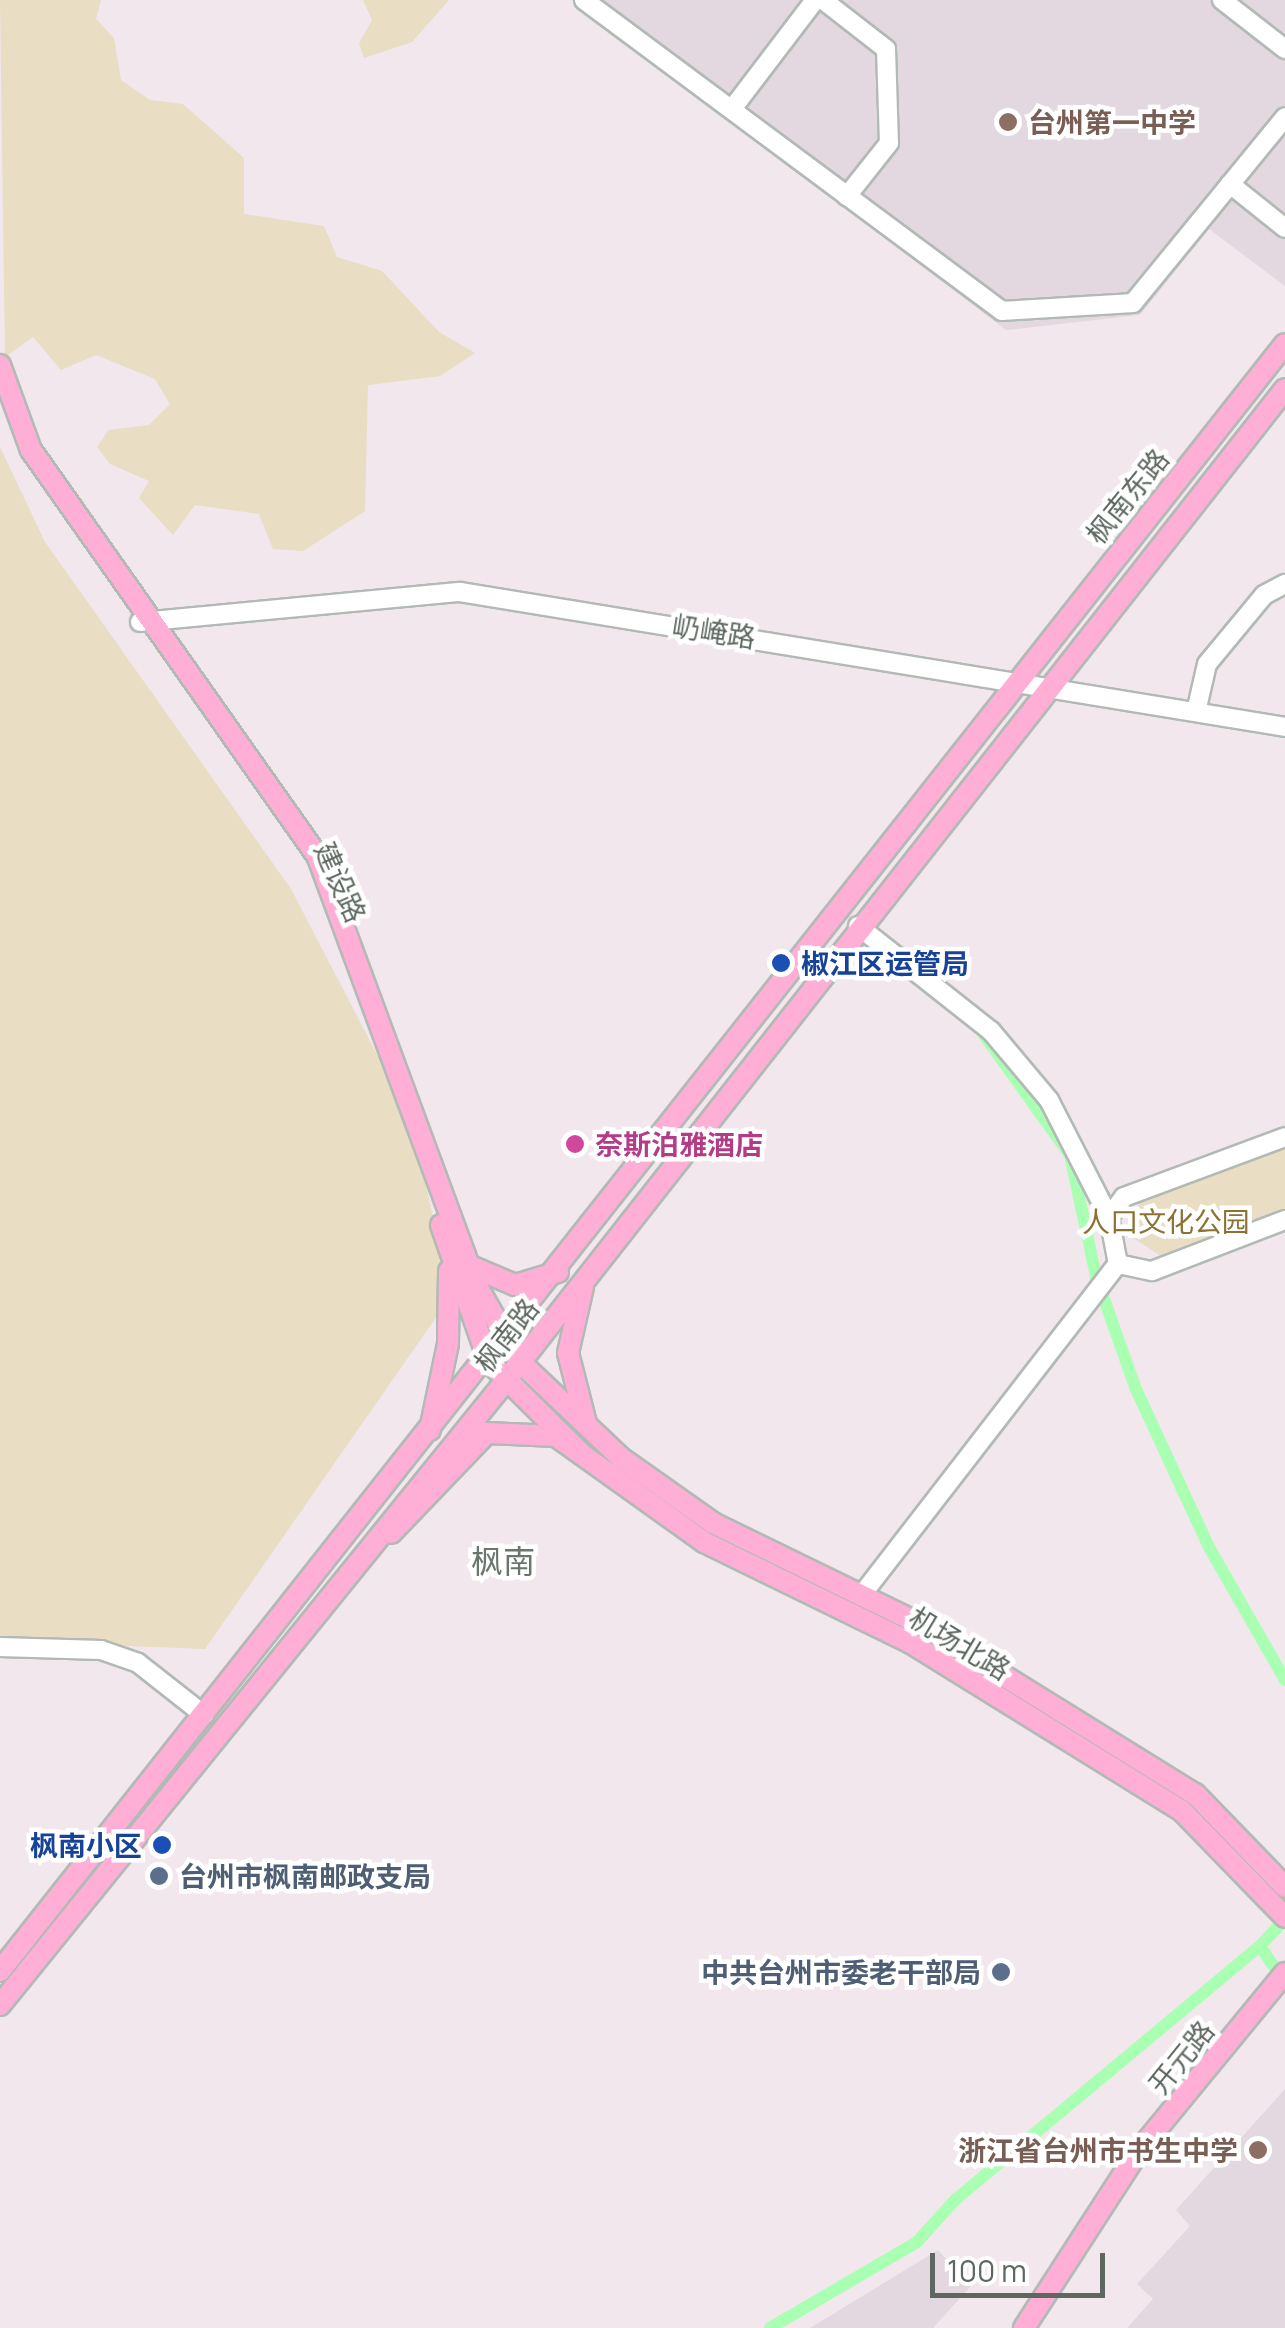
<!DOCTYPE html>
<html>
<head>
<meta charset="utf-8">
<style>
  body { margin:0 }
  #map { position:relative; width:1285px; height:2328px; overflow:hidden; background:#f1e7ed; font-family:Manrope,"Noto Sans SC",sans-serif }
  div>[style] { position:absolute }
  .education>* { inset:0; background:#e3d8df }
  .green>* { inset:0; background:#e9ddc3 }
  .canal>* { height:12px; margin:-6px; padding:0 6px; transform-origin:6px; border-radius:6px; background:#a9ffb2 }
  .roads { filter:drop-shadow(2px 0 #b2bab5) drop-shadow(-2px 0 #b2bab5) drop-shadow(0 2px #b2bab5) drop-shadow(0 -2px #b2bab5) }
  .minor>* { height:18px; margin:-9px; padding:0 9px; transform-origin:9px; border-radius:9px; background:#fff }
  .major>* { height:20px; margin:-10px; padding:0 10px; transform-origin:10px; border-radius:10px; background:#ffaed6 }
  .dots>* { width:28px; height:28px; translate:-50% -50%; box-sizing:border-box; border:5px solid #fff; border-radius:50% }
  span { translate:-50% -50%; white-space:nowrap; text-align:center; line-height:1.15; -webkit-text-stroke:9px #fff; paint-order:stroke }
  .education-label { font-size:28px; color:#785e54; font-weight:700 }
  .left { translate:0 -50%; text-align:left }
  .right { translate:-100% -50%; text-align:right }
  .street-label { font-size:28px; color:#5e6861 }
  .transit-label { font-size:28px; color:#164399; font-weight:700 }
  .hotel-label { font-size:28px; color:#b23c85; font-weight:700 }
  .park-label { font-size:28px; color:#8b7232 }
  .service-label { font-size:28px; color:#4e5e75; font-weight:700 }
  .quarter-label { font-size:32px; color:#6a756c }
  .scale { position:absolute; left:930px; top:2253px; width:175px; height:45px; box-sizing:border-box; border:5px solid #5e6861; border-top:0; padding-left:12px; font-size:30px; line-height:35px; white-space:nowrap; color:#5e6861; -webkit-text-stroke:8px #fff; paint-order:stroke }
</style>
</head>
<body>
<div id="map">
  <div class="education">
    <i style="clip-path:polygon(571px 0,1285px 0,1285px 286px,1209px 229px,1140px 315px,1006px 330px)"></i>
    <i style="clip-path:polygon(1285px 2089px,1285px 2328px,1127px 2328px,1153px 2299px,1137px 2284px,1190px 2226px,1176px 2210px)"></i>
    <i style="clip-path:polygon(938px 2250px,971px 2286px,933px 2328px,810px 2328px)"></i>
  </div>
  <div class="green">
    <i style="clip-path:polygon(0 0,101px 0,96px 19px,114px 38px,121px 80px,150px 100px,183px 104px,244px 158px,244px 214px,324px 226px,337px 257px,382px 271px,439px 332px,475px 353px,440px 376px,368px 385px,365px 511px,303px 551px,273px 549px,259px 514px,195px 505px,173px 535px,139px 498px,149px 481px,110px 464px,97px 447px,109px 430px,149px 425px,170px 404px,155px 379px,96px 355px,61px 370px,33px 337px,5px 357px)"></i>
    <i style="clip-path:polygon(363px 0,449px 0,412px 42px,364px 58px,359px 43px,372px 20px)"></i>
    <i style="clip-path:polygon(0 447px,45px 542px,291px 889px,411px 1120px,451px 1296px,205px 1649px,0 1641px)"></i>
    <i style="clip-path:polygon(1285px 1144px,1285px 1214px,1164px 1258px,1130px 1236px,1141px 1196px)"></i>
  </div>
  <div class="canal">
    <i style="left:984px;top:1035px;width:148px;rotate:54.4deg"></i>
    <i style="left:1070px;top:1155px;width:124px;rotate:77.9deg"></i>
    <i style="left:1096px;top:1276px;width:118px;rotate:70.6deg"></i>
    <i style="left:1135px;top:1387px;width:179px;rotate:65.2deg"></i>
    <i style="left:1210px;top:1549px;width:151px;rotate:60.2deg"></i>
    <i style="left:1283px;top:1980px;width:41px;rotate:-124.1deg"></i>
    <i style="left:1260px;top:1946px;width:37px;rotate:-47deg"></i>
    <i style="left:770px;top:2328px;width:170px;rotate:-30.3deg"></i>
    <i style="left:917px;top:2242px;width:57px;rotate:-47.9deg"></i>
    <i style="left:955px;top:2200px;width:397px;rotate:-39.8deg"></i>
  </div>
  <div class="roads">
    <div class="minor">
      <i style="left:584px;top:0;width:521px;rotate:36.65deg"></i>
      <i style="left:1002px;top:311px;width:131px;rotate:-3.5deg"></i>
      <i style="left:1133px;top:303px;width:240px;rotate:-50.7deg"></i>
      <i style="left:823px;top:0;width:80px;rotate:37.9deg"></i>
      <i style="left:886px;top:49px;width:94px;rotate:88.2deg"></i>
      <i style="left:889px;top:143px;width:68px;rotate:128.4deg"></i>
      <i style="left:1222px;top:0;width:80px;rotate:37.9deg"></i>
      <i style="left:732px;top:109px;width:137px;rotate:-52.7deg"></i>
      <i style="left:1230px;top:184px;width:70px;rotate:38.7deg"></i>
      <i style="left:140px;top:622px;width:321px;rotate:-5.4deg"></i>
      <i style="left:460px;top:592px;width:836px;rotate:9.29deg"></i>
      <i style="left:1196px;top:712px;width:49px;rotate:-77.1deg"></i>
      <i style="left:1207px;top:664px;width:89px;rotate:-50.4deg"></i>
      <i style="left:1264px;top:595px;width:24px;rotate:-28deg"></i>
      <i style="left:858px;top:926px;width:169px;rotate:38.3deg"></i>
      <i style="left:991px;top:1031px;width:90px;rotate:50deg"></i>
      <i style="left:1049px;top:1100px;width:131px;rotate:62.9deg"></i>
      <i style="left:1118px;top:1264px;width:48px;rotate:-100.8deg"></i>
      <i style="left:1109px;top:1217px;width:25px;rotate:-53deg"></i>
      <i style="left:1124px;top:1197px;width:172px;rotate:-20.4deg"></i>
      <i style="left:861px;top:1596px;width:420px;rotate:-52.3deg"></i>
      <i style="left:1118px;top:1264px;width:35px;rotate:12deg"></i>
      <i style="left:1152px;top:1271px;width:142px;rotate:-21deg"></i>
      <i style="left:0;top:1647px;width:101px;rotate:1.7deg"></i>
      <i style="left:101px;top:1650px;width:39px;rotate:19deg"></i>
      <i style="left:138px;top:1663px;width:84px;rotate:38.2deg"></i>
    </div>
    <div class="major">
      <i style="left:0;top:365px;width:90px;rotate:70deg"></i>
      <i style="left:31px;top:450px;width:496px;rotate:54.8deg"></i>
      <i style="left:317px;top:855px;width:456px;rotate:69.7deg"></i>
      <i style="left:475px;top:1283px;width:91px;rotate:60.3deg"></i>
      <i style="left:520px;top:1362px;width:139px;rotate:43.5deg"></i>
      <i style="left:621px;top:1458px;width:113px;rotate:35.2deg"></i>
      <i style="left:713px;top:1523px;width:233px;rotate:26deg"></i>
      <i style="left:922px;top:1625px;width:321px;rotate:31.8deg"></i>
      <i style="left:1195px;top:1794px;width:129px;rotate:45.9deg"></i>
      <i style="left:441px;top:1225px;width:145px;rotate:70.7deg"></i>
      <i style="left:489px;top:1362px;width:129px;rotate:44.7deg"></i>
      <i style="left:468px;top:1265px;width:51px;rotate:23.1deg"></i>
      <i style="left:515px;top:1285px;width:45px;rotate:-16.8deg"></i>
      <i style="left:583px;top:1287px;width:68px;rotate:102.8deg"></i>
      <i style="left:568px;top:1353px;width:72px;rotate:75.6deg"></i>
      <i style="left:430px;top:1430px;width:88px;rotate:-78.2deg"></i>
      <i style="left:448px;top:1344px;width:73px;rotate:-89.2deg"></i>
      <i style="left:391px;top:1533px;width:139px;rotate:-46.2deg"></i>
      <i style="left:487px;top:1433px;width:69px;rotate:2.5deg"></i>
      <i style="left:556px;top:1436px;width:182px;rotate:35.6deg"></i>
      <i style="left:704px;top:1542px;width:230px;rotate:26deg"></i>
      <i style="left:911px;top:1643px;width:319px;rotate:31.8deg"></i>
      <i style="left:1182px;top:1811px;width:148px;rotate:45.8deg"></i>
      <i style="left:0;top:1971px;width:2073px;rotate:-51.7deg"></i>
      <i style="left:0;top:2005px;width:801px;rotate:-50.98deg"></i>
      <i style="left:504px;top:1383px;width:1264px;rotate:-51.84deg"></i>
      <i style="left:1024px;top:2328px;width:208px;rotate:-57.1deg"></i>
      <i style="left:1137px;top:2153px;width:233px;rotate:-50.6deg"></i>
    </div>
  </div>
  <div class="dots">
    <i style="left:1008px;top:122px;background:#8d6e63"></i>
    <i style="left:781px;top:963px;background:#1a4fb4"></i>
    <i style="left:575px;top:1144px;background:#d1479c"></i>
    <i style="left:162px;top:1845px;background:#1a4fb4"></i>
    <i style="left:159px;top:1876px;background:#5c6f8a"></i>
    <i style="left:1001px;top:1972px;background:#5c6f8a"></i>
    <i style="left:1258px;top:2150px;background:#8d6e63"></i>
  </div>
  <div class="education-label">
    <span class="left" style="left:1028px;top:122px">台州第一中学</span>
    <span class="right" style="left:1238px;top:2150px">浙江省台州市书生中学</span>
  </div>
  <div class="street-label">
    <span style="left:1127px;top:496px;rotate:-51deg">枫南东路</span>
    <span style="left:714px;top:631px;rotate:9deg">屷崦路</span>
    <span style="left:341px;top:882px;rotate:66deg">建设路</span>
    <span style="left:506px;top:1335px;rotate:-52deg">枫南路</span>
    <span style="left:960px;top:1643px;rotate:31deg">机场北路</span>
    <span style="left:1181px;top:2057px;rotate:-51deg">开元路</span>
  </div>
  <div class="transit-label">
    <span class="left" style="left:801px;top:963px">椒江区运管局</span>
    <span class="right" style="left:142px;top:1845px">枫南小区</span>
  </div>
  <div class="hotel-label">
    <span class="left" style="left:595px;top:1144px">奈斯泊雅酒店</span>
  </div>
  <div class="park-label">
    <span style="left:1166px;top:1221px">人口文化公园</span>
  </div>
  <div class="service-label">
    <span class="left" style="left:179px;top:1876px">台州市枫南邮政支局</span>
    <span class="right" style="left:981px;top:1972px">中共台州市委老干部局</span>
  </div>
  <div class="quarter-label">
    <span style="left:503px;top:1561px">枫南</span>
  </div>
  <div class="scale">100 m</div>
</div>
</body>
</html>
